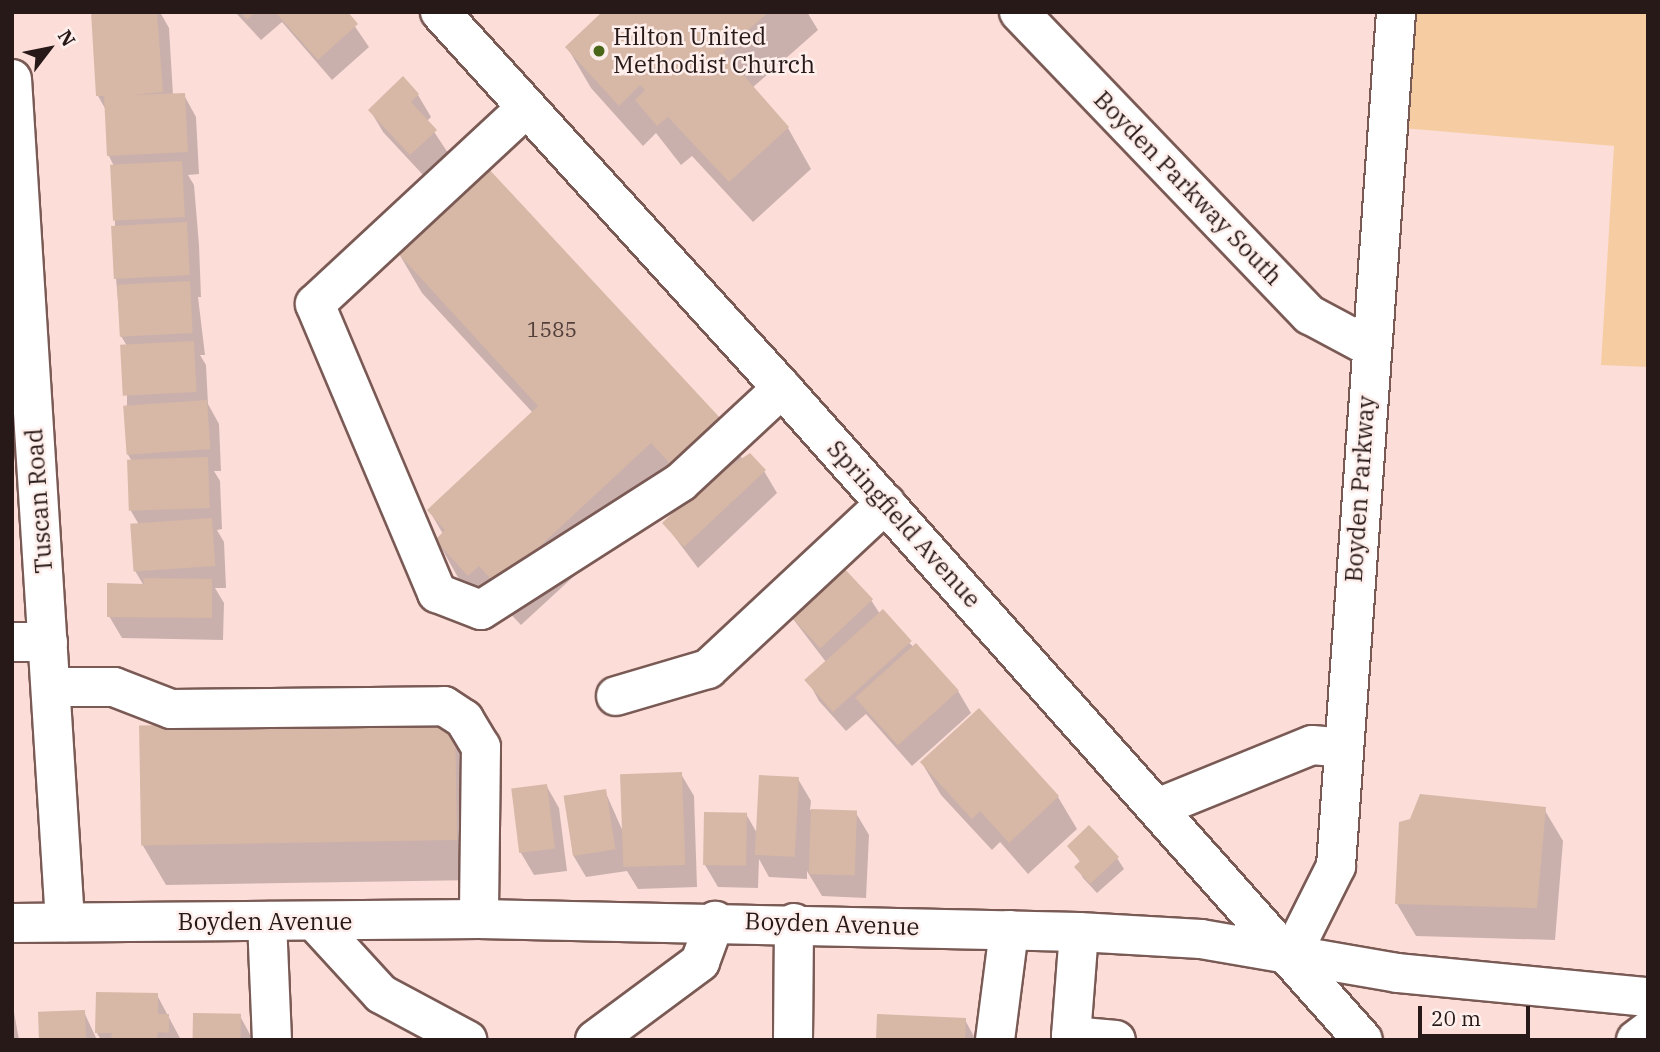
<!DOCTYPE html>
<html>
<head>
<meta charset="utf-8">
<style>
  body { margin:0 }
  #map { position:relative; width:1660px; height:1052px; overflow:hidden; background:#fcddd8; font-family:"IBM Plex Serif",serif }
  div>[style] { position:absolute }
  .green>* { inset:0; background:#f6cda2 }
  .shadow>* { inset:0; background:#0003 }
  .building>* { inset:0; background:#d7b7a6; transform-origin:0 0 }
  .roads { filter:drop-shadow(2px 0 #7a5a55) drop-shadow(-2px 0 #7a5a55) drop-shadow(0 2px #7a5a55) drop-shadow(0 -2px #7a5a55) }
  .minor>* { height:38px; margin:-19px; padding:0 19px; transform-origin:19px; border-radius:19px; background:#fff }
  .major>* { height:38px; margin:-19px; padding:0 19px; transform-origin:19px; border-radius:19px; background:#fff }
  .dots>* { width:19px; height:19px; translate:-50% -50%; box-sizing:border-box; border:4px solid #feefec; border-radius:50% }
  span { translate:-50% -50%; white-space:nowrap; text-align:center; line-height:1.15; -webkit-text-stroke:5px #feefec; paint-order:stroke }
  .number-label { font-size:21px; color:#53403b }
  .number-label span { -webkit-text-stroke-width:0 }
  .poi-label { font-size:24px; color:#271917 }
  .left { translate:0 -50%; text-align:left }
  .street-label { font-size:24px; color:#271917 }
  .frame { position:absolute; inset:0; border:14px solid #271917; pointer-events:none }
  .north { position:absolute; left:14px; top:14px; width:70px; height:70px; -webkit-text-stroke:5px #feefec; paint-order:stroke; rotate:58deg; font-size:19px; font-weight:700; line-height:28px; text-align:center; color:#271917 }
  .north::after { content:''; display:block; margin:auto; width:24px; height:32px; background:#271917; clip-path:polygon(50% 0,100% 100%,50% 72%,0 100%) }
  .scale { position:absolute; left:1418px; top:1006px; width:112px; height:32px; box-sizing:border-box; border:4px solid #271917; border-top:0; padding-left:9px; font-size:21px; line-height:24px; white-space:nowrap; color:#271917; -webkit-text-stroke:5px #feefec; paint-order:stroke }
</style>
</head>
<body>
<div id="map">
  <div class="green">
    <i style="clip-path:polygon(1398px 12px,1648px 12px,1648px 367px,1601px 365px,1614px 146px,1390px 127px)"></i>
  </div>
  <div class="shadow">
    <i style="clip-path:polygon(93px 12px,160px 12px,169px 28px,173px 95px,184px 95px,196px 117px,199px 174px,188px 175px,194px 185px,199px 245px,201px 297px,198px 297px,205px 355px,200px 355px,206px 365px,208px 404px,219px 424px,221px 471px,214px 471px,220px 481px,222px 529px,217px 530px,224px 542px,226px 588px,215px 588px,224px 603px,223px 640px,122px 638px,109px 616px,144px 586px,134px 569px,138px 523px,131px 511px,133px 463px,127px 453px,127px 346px,121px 336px,116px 278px,114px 166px,109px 156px,106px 110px,98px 96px)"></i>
    <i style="clip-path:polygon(235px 12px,345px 12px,369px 47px,332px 80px,282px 22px,261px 40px)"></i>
    <i style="clip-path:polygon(605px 12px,807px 12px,818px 30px,752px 88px,788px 128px,811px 169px,753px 222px,692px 156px,681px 165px,656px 133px,643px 146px,591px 88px,567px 47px)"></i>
    <i style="clip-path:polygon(403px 79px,418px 95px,431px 117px,427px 121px,448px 153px,424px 176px,383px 132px,370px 110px)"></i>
    <i style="clip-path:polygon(398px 252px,720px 421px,743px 460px,764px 471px,777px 493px,698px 568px,664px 523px,690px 499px,675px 483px,521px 625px,503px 606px,493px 616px,460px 581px,437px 540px,443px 534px,429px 510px,533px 413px,422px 293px)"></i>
    <i style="clip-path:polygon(871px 600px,880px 614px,958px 691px,971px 713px,912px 766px,866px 714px,846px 731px,819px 701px,807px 679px,826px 662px,790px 615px)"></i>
    <i style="clip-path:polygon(979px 710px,1058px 797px,1077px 829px,1028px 874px,1000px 842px,992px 850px,941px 795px,922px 763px)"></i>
    <i style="clip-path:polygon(454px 722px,477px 763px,479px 880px,166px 885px,142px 844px)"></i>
    <i style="clip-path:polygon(681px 774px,694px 796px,697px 887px,638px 889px,627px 871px,586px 877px,573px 855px,565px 796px,605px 791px,624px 834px)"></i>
    <i style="clip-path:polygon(798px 779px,811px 801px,810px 810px,856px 813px,869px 835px,866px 898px,822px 896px,807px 871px,807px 879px,769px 877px,759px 859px,758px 888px,718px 887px,705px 865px,746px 814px,757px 833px)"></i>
    <i style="clip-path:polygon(546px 785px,559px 808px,567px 871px,534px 875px,521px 853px)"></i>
    <i style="clip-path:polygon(1544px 809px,1563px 841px,1555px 940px,1416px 936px,1397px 904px)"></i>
    <i style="clip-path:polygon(1069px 846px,1117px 858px,1124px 869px,1097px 893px,1083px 878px,1077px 867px,1081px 863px)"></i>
    <i style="clip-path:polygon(157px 995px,181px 1040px,101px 1040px,97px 1033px)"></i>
    <i style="clip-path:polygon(12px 1009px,14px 1012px,19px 1040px,12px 1040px)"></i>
    <i style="clip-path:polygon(84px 1012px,97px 1040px,41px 1040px)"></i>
    <i style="clip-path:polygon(240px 1016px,253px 1040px,195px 1040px)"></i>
    <i style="clip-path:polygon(965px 1020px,976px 1040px,878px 1040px)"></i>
  </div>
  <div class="building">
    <i style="clip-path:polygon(91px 12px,157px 12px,163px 92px,131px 95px,185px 93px,188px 152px,107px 156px,104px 96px,96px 96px)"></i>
    <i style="clip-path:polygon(241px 12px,256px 12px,247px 20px)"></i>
    <i style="clip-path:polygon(275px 12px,348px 12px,358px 24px,318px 60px)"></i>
    <i style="clip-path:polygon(602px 12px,769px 12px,723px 52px,789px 127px,729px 182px,668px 117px,657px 126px,635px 100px,645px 90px,640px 85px,619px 106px,565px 47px)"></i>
    <i style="clip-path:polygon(403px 76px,419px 94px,411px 102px,437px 130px,410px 155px,368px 110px)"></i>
    <i style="left:182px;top:161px;width:56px;height:72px;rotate:87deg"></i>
    <i style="clip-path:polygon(487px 167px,722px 420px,672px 466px,651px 443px,497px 586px,479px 566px,468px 576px,435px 540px,445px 530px,427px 510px,538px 406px,396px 251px)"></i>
    <i style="left:187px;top:222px;width:53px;height:76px;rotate:87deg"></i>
    <i style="left:190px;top:281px;width:52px;height:73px;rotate:87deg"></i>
    <i style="left:194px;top:341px;width:51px;height:74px;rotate:87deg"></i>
    <i style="left:207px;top:400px;width:49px;height:84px;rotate:86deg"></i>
    <i style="clip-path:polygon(750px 453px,766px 470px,684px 547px,662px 523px,702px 485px)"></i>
    <i style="left:208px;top:457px;width:51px;height:81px;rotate:88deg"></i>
    <i style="left:212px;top:518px;width:48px;height:82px;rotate:86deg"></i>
    <i style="left:841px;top:565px;width:47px;height:72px;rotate:47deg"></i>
    <i style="clip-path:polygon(143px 578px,212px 579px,212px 618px,107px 617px,107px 583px,144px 584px)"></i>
    <i style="left:883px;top:609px;width:43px;height:106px;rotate:48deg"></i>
    <i style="left:916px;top:643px;width:64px;height:82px;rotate:48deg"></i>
    <i style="clip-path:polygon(979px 708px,1059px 796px,1009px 843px,980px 811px,972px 819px,920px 762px)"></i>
    <i style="left:455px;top:720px;width:120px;height:316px;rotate:89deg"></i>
    <i style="left:682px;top:772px;width:93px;height:62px;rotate:88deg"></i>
    <i style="left:759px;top:775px;width:40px;height:80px;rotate:3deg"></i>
    <i style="left:547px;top:784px;width:65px;height:36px;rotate:83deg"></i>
    <i style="left:606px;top:789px;width:61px;height:43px;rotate:81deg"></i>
    <i style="clip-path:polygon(1420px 794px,1546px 807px,1537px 908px,1395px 904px,1399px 822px,1410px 819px)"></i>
    <i style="left:811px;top:809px;width:46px;height:65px;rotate:2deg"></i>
    <i style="left:704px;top:812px;width:43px;height:53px;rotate:1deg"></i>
    <i style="clip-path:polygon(1089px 825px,1119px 857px,1090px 884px,1074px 867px,1080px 861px,1067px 846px)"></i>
    <i style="clip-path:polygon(96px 992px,158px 993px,158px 1014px,169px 1014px,169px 1033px,158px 1032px,157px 1040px,111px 1040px,112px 1033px,95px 1033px)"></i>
    <i style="left:85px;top:1010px;width:30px;height:47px;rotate:88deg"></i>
    <i style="left:193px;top:1013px;width:48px;height:27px;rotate:1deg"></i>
    <i style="clip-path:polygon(877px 1014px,966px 1018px,965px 1040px,876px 1040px)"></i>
  </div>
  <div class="roads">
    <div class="minor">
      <i style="left:1019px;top:12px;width:420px;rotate:46.2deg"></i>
      <i style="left:1310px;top:315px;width:68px;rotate:28.1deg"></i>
      <i style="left:12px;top:79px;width:845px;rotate:86.4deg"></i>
      <i style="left:526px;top:108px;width:288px;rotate:137.1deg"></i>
      <i style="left:315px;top:304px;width:314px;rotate:67.1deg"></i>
      <i style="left:437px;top:593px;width:47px;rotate:21.1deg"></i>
      <i style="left:481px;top:610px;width:237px;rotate:-32.6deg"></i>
      <i style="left:681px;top:482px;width:138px;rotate:-42.9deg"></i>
      <i style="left:12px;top:642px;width:36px"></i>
      <i style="left:51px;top:687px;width:63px"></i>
      <i style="left:114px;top:687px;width:61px;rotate:21.1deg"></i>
      <i style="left:171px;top:709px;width:273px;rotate:-0.6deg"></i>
      <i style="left:444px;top:706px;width:24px;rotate:33deg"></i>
      <i style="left:464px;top:719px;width:33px;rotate:59deg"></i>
      <i style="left:481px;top:747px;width:172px;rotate:90.7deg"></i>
      <i style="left:616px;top:696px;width:96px;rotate:-16.4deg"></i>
      <i style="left:708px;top:669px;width:243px;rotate:-43deg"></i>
      <i style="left:1157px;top:808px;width:167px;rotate:-22.1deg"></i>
      <i style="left:1312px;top:745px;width:32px;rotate:5deg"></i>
      <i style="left:267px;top:921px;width:119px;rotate:87.6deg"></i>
      <i style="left:12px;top:923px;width:467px;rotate:-0.5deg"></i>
      <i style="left:479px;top:919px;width:600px;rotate:1.24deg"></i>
      <i style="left:1079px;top:932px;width:122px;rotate:3.3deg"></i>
      <i style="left:1201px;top:939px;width:199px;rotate:9.8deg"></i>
      <i style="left:1397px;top:973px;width:252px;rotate:5.5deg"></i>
      <i style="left:316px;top:923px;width:96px;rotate:47.5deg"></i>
      <i style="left:381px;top:994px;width:98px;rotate:28.1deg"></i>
      <i style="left:1079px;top:932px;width:104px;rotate:94.4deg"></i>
      <i style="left:1071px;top:1036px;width:45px;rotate:5.1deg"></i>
      <i style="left:1291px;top:956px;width:101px;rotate:-63.4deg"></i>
      <i style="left:1336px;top:866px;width:856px;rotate:-85.98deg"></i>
      <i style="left:595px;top:1040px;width:131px;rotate:-36.6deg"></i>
      <i style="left:700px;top:962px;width:44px;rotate:-69.9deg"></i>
      <i style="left:793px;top:1040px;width:117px;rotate:-89.5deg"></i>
      <i style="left:995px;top:1040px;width:111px;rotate:-82.7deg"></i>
    </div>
    <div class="major">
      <i style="left:440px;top:12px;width:508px;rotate:47.71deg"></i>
      <i style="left:782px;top:388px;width:873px;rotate:48.3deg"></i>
      <i style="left:1636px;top:1040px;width:15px;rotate:-37deg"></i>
    </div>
  </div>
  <div class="dots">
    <i style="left:599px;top:51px;background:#496619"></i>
  </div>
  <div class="number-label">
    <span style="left:552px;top:329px">1585</span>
  </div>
  <div class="poi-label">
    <span class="left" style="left:613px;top:51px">Hilton United<br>Methodist Church</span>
  </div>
  <div class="street-label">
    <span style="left:1188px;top:188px;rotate:46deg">Boyden Parkway South</span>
    <span style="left:1360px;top:489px;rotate:-86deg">Boyden Parkway</span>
    <span style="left:39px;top:501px;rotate:-94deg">Tuscan Road</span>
    <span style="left:904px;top:524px;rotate:48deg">Springfield Avenue</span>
    <span style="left:265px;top:922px">Boyden Avenue</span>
    <span style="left:832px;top:924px;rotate:2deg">Boyden Avenue</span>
  </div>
  <div class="frame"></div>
  <div class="north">N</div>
  <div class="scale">20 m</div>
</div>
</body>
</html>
